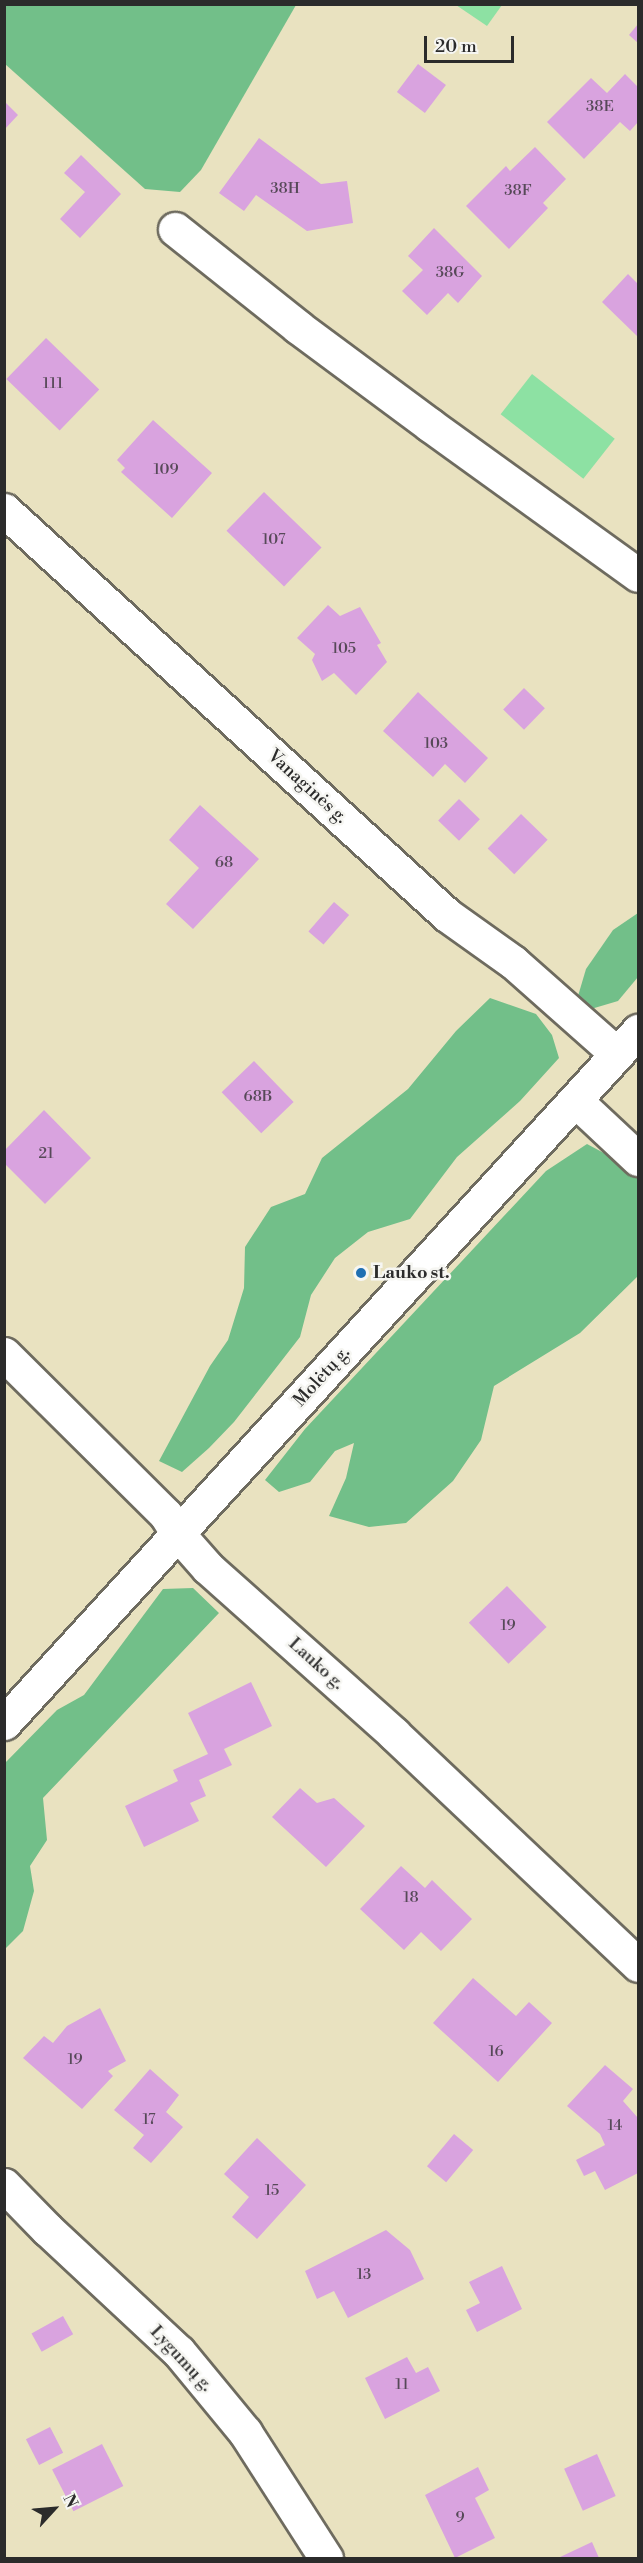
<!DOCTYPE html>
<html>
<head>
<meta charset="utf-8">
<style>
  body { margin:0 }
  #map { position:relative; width:643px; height:2563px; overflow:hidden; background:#e9e2c0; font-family:"Libre Bodoni",serif }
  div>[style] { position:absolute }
  .green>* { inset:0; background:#8de1a3; transform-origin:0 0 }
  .forest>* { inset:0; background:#72bf89 }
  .building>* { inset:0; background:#d9a3df; transform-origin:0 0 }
  .roads { filter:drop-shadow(2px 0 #6e6b5f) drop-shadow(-2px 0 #6e6b5f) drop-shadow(0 2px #6e6b5f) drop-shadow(0 -2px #6e6b5f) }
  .street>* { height:33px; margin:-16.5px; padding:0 16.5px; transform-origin:16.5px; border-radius:16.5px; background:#fff }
  .dots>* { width:16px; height:16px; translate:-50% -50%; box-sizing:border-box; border:3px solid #f6f6f2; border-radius:50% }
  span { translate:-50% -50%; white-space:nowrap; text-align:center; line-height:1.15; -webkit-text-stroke:5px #f6f6f2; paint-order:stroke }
  .number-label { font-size:15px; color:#564958 }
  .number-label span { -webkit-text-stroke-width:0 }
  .street-label { font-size:18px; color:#2b2b2b }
  .poi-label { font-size:18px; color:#2b2b2b; font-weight:700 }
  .left { translate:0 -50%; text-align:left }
  .frame { position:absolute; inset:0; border:6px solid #2b2b2b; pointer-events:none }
  .north { position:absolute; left:24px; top:2479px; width:60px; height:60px; -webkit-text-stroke:4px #f6f6f2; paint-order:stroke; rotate:64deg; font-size:16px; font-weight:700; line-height:24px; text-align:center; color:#2b2b2b }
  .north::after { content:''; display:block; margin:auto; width:21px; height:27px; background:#2b2b2b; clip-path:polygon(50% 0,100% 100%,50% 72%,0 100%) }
  .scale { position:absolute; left:424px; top:36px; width:90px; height:27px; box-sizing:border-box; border:3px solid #2b2b2b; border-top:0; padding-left:8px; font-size:18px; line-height:21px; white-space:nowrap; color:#2b2b2b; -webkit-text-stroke:4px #f6f6f2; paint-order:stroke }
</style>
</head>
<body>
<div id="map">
  <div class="green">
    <i style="clip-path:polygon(456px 5px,502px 5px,487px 26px)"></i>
    <i style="left:532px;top:374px;width:105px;height:51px;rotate:38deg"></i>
  </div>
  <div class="forest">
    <i style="clip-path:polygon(5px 4px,296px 4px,296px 5px,201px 170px,180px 192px,145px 189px,5px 64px)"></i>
    <i style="clip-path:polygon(638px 913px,638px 977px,618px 1001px,591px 1009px,578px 996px,586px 969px,613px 930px)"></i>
    <i style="clip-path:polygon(490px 998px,536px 1014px,552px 1035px,559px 1058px,520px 1101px,457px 1157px,410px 1219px,368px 1232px,335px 1258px,311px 1295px,300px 1337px,234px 1422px,209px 1448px,182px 1472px,159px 1461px,210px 1366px,228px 1340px,244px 1288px,245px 1247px,271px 1207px,305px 1194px,322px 1158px,408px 1089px,456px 1031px)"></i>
    <i style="clip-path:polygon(587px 1144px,617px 1160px,638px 1178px,638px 1276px,580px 1333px,494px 1386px,481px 1440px,453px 1481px,406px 1523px,369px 1527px,329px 1516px,346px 1478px,354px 1443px,335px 1451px,310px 1482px,279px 1492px,265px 1480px,305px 1429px,546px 1171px)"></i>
    <i style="clip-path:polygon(193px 1588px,219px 1613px,43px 1798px,47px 1840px,30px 1866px,34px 1891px,23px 1931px,5px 1949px,5px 1763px,57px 1710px,84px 1695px,163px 1589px)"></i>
  </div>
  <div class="building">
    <i style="clip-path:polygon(638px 24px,638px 43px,629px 35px)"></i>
    <i style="left:418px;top:64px;width:35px;height:35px;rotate:37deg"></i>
    <i style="clip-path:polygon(625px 74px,638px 87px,638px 122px,630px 131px,620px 122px,584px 159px,547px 122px,591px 78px,607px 93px)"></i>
    <i style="clip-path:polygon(4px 101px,18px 115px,4px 130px)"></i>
    <i style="clip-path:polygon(259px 138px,321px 184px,347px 181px,353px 223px,307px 231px,256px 195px,244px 211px,219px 193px)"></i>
    <i style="clip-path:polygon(535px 147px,566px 179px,543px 203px,548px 208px,509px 249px,466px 206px,506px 166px,510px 171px)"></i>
    <i style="clip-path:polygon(81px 155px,121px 194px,80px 238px,60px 219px,85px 192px,64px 173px)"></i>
    <i style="clip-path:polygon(434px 228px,482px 276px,458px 303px,448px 293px,427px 315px,402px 291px,423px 270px,408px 256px)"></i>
    <i style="clip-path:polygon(628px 274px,638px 284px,638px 337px,602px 302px)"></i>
    <i style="left:46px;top:338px;width:74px;height:57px;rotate:44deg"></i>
    <i style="clip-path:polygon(153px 420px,212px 473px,172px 518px,121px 472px,125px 468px,117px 460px)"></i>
    <i style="left:264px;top:492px;width:80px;height:54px;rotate:44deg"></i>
    <i style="clip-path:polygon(328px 605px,340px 616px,360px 607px,381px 643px,377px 645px,387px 662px,356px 695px,334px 673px,322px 681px,312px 660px,315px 654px,297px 638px)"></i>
    <i style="left:524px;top:688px;width:29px;height:30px;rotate:44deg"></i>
    <i style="clip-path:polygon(418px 692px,488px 758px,465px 783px,445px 764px,433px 777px,383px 731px)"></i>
    <i style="left:459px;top:799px;width:29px;height:30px;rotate:44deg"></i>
    <i style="clip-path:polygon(200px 805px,259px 859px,193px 929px,166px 904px,199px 868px,169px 840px)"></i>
    <i style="left:521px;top:814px;width:37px;height:48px;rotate:44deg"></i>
    <i style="left:334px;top:902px;width:20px;height:39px;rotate:41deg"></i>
    <i style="left:254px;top:1061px;width:57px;height:45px;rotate:46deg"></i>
    <i style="clip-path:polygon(44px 1110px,91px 1158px,45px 1204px,4px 1163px,4px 1151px)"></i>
    <i style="left:507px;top:1586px;width:57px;height:53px;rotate:46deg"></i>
    <i style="clip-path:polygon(251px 1682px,272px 1726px,224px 1749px,232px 1765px,199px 1780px,206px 1796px,190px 1803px,199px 1821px,144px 1847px,125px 1806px,178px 1781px,173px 1770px,208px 1754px,188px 1713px)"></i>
    <i style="clip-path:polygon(300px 1788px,317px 1803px,334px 1798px,365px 1826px,326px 1867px,272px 1817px)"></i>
    <i style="clip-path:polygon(401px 1866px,425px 1888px,432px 1880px,472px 1919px,441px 1951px,421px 1932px,404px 1950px,360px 1909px)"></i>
    <i style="clip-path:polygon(473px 1978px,516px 2016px,529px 2002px,552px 2023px,498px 2082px,433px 2023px)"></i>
    <i style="clip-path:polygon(100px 2008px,126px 2061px,108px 2071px,113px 2076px,82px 2109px,23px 2058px,44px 2036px,53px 2043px,67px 2026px)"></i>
    <i style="clip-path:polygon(605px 2065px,633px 2089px,623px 2101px,638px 2118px,638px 2173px,605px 2190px,595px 2171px,584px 2176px,576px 2160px,605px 2145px,600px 2134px,567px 2106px)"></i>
    <i style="clip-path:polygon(150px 2069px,179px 2095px,166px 2112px,183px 2127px,151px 2163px,133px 2148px,144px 2135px,114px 2110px)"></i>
    <i style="left:454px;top:2134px;width:25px;height:42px;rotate:40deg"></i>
    <i style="clip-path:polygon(257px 2138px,306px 2185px,257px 2239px,232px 2217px,249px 2197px,224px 2174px)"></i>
    <i style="clip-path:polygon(386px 2230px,410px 2250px,424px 2279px,348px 2318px,334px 2291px,317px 2299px,305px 2271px)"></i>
    <i style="clip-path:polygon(502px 2266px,522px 2309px,477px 2332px,466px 2310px,480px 2303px,469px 2282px)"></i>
    <i style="left:63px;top:2316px;width:21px;height:36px;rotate:61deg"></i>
    <i style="clip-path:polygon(407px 2357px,416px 2373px,428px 2367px,440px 2391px,385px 2419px,365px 2378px)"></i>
    <i style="left:50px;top:2427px;width:29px;height:27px;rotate:63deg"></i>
    <i style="left:102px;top:2444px;width:47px;height:56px;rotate:63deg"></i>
    <i style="left:597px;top:2454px;width:46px;height:36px;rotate:66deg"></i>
    <i style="clip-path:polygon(478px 2467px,489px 2490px,475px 2498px,495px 2538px,455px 2558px,425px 2495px)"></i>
    <i style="clip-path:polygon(592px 2542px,599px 2558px,558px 2558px)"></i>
  </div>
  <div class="roads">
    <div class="street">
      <i style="left:175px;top:229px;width:157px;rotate:38.5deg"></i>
      <i style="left:298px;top:327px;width:164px;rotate:36.6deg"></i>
      <i style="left:430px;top:425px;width:256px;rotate:35.8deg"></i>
      <i style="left:4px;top:510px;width:600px;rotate:42.43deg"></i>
      <i style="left:447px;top:915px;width:81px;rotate:35.5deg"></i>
      <i style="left:513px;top:962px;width:139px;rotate:41.5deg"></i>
      <i style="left:576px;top:1101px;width:85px;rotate:43.1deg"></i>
      <i style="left:4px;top:1354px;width:228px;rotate:44.8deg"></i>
      <i style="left:166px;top:1515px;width:22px;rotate:58deg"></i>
      <i style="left:178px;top:1534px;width:45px;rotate:48.6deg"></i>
      <i style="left:208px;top:1568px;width:249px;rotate:41.7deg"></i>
      <i style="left:394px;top:1734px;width:336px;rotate:43.4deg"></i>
      <i style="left:4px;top:1723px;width:939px;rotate:-47.5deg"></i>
      <i style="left:4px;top:2185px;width:62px;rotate:45.7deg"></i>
      <i style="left:47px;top:2229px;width:180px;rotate:43deg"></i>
      <i style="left:179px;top:2352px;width:104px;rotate:50.5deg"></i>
      <i style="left:245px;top:2432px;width:150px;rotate:57.3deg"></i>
    </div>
  </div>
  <div class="dots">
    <i style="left:361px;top:1273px;background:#1f6fb2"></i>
  </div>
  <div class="number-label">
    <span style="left:600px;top:107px">38E</span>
    <span style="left:285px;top:189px">38H</span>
    <span style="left:518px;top:191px">38F</span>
    <span style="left:450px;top:273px">38G</span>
    <span style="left:53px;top:384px">111</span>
    <span style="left:166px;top:470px">109</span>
    <span style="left:274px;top:540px">107</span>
    <span style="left:344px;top:649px">105</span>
    <span style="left:436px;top:744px">103</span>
    <span style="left:224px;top:863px">68</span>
    <span style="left:258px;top:1097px">68B</span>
    <span style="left:46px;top:1154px">21</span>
    <span style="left:508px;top:1626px">19</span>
    <span style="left:411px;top:1898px">18</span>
    <span style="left:496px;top:2052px">16</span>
    <span style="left:75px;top:2060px">19</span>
    <span style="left:149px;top:2120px">17</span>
    <span style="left:615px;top:2126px">14</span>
    <span style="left:272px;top:2191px">15</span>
    <span style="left:364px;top:2275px">13</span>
    <span style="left:402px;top:2385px">11</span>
    <span style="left:460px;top:2518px">9</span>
  </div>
  <div class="street-label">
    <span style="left:307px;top:787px;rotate:42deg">Vanaginės g.</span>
    <span style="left:322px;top:1377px;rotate:-48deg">Molėtų g.</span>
    <span style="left:316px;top:1664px;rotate:42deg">Lauko g.</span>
    <span style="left:181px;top:2359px;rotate:47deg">Lygumų g.</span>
  </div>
  <div class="poi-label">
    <span class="left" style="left:373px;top:1273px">Lauko st.</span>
  </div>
  <div class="frame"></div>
  <div class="north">N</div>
  <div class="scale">20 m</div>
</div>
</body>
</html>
